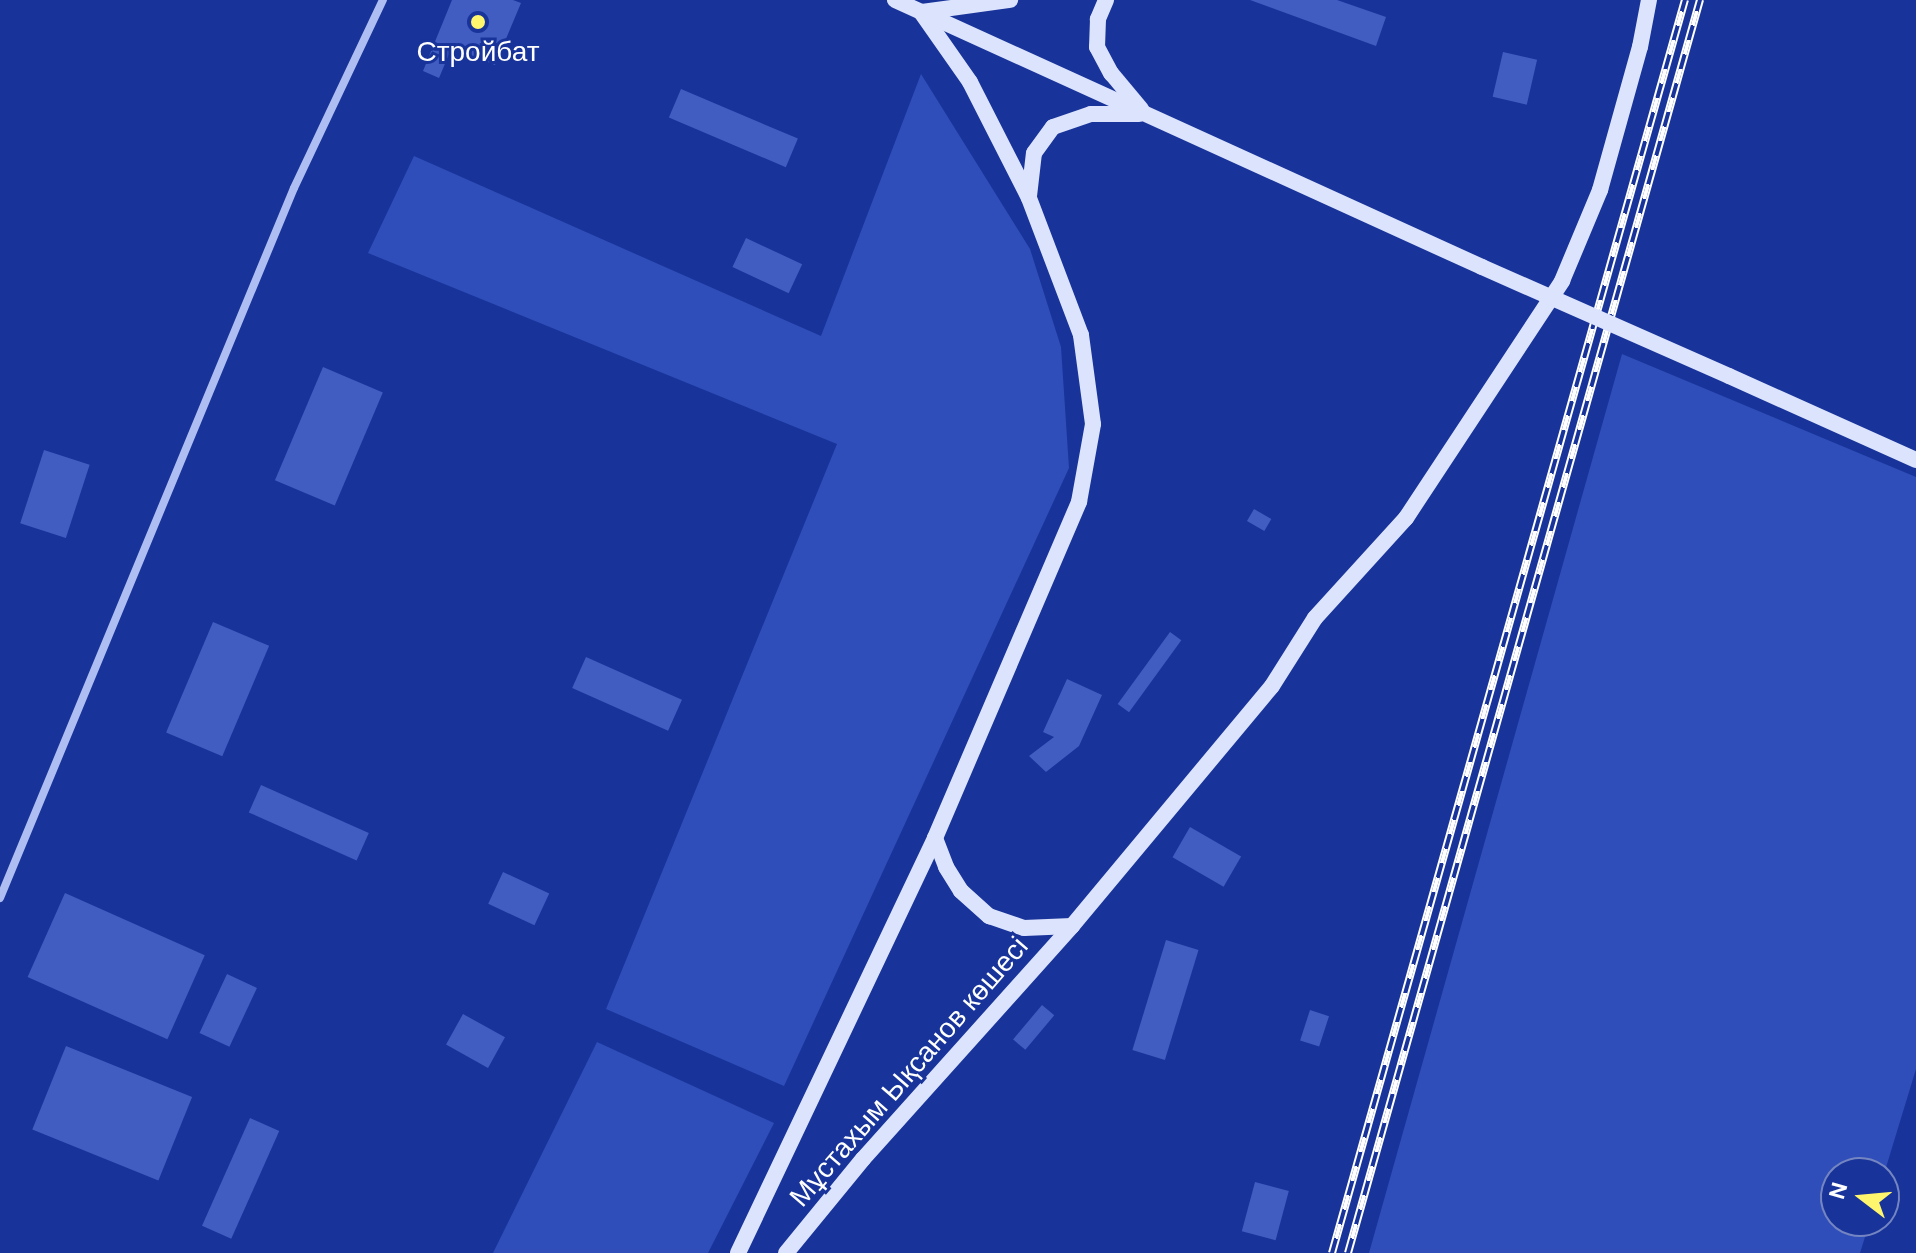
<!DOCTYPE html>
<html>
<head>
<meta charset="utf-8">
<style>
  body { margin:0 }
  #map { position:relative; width:1916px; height:1253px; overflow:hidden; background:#18349a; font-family:"DM Sans",sans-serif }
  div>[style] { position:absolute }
  .green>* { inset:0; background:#2f4eb9 }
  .building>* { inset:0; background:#415dc1; transform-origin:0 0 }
  .minor>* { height:8px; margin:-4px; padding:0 4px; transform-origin:4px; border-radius:4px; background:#aebdf2 }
  .secondary>* { height:16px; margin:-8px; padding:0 8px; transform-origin:8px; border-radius:8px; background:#dce3fc }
  .rail>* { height:8px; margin-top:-4px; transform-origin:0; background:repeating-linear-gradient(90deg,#18349a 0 15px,#fff 0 30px); box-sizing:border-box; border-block:2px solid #fff }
  .secondary-bridge>* { height:16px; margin:-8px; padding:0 8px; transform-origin:8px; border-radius:8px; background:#dce3fc }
  .dots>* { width:22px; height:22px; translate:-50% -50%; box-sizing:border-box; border:4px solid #18349a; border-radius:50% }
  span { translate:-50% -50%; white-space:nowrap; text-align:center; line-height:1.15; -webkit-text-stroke:6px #18349a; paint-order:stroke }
  .poi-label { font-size:28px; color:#fff }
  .street-label { font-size:28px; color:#fff }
  .north { position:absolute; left:1820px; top:1157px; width:80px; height:80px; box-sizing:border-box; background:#18349a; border:2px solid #7485c2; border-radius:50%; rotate:286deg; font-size:22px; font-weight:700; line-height:32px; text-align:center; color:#fff }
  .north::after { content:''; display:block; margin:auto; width:28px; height:36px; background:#fff66e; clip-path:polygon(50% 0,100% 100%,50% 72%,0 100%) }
</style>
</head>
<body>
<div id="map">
  <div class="green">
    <i style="clip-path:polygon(921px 74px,1030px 249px,1061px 347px,1069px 468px,784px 1086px,606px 1009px,837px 444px,368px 253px,414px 156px,821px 336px)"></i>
    <i style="clip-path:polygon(1622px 354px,1916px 477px,1916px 1069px,1884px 1174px,1836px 1173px,1836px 1221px,1870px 1221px,1860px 1253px,1369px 1253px)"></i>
    <i style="clip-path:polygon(597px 1042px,774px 1123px,708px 1253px,493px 1253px)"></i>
  </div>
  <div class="building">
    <i style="clip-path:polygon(452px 0,513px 0,521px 3px,495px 65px,452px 47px,439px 78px,423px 71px)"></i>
    <i style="clip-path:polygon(1250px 0,1337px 0,1386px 17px,1376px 46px)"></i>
    <i style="left:1503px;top:52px;width:35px;height:46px;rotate:13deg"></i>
    <i style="left:681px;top:89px;width:127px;height:31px;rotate:23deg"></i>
    <i style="left:746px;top:238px;width:62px;height:32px;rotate:25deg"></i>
    <i style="left:323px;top:367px;width:65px;height:123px;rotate:23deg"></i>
    <i style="left:44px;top:450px;width:48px;height:77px;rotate:18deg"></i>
    <i style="left:1254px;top:509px;width:20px;height:14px;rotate:30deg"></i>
    <i style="left:213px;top:622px;width:61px;height:120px;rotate:23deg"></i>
    <i style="left:1170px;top:632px;width:14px;height:89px;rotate:36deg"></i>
    <i style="left:586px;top:657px;width:105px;height:34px;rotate:24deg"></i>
    <i style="clip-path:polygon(1067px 679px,1102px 695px,1079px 746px,1046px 772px,1029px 756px,1054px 737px,1043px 732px)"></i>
    <i style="left:261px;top:785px;width:118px;height:30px;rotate:24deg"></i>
    <i style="left:1190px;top:827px;width:59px;height:35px;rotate:30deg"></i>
    <i style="left:503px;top:872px;width:51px;height:35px;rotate:25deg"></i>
    <i style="left:65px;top:893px;width:153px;height:92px;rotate:24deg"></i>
    <i style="left:1166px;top:940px;width:34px;height:115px;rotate:17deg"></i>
    <i style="left:227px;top:974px;width:33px;height:65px;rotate:25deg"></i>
    <i style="left:1042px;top:1005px;width:16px;height:45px;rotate:40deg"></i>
    <i style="left:1310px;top:1010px;width:20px;height:32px;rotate:18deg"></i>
    <i style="left:463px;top:1014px;width:48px;height:35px;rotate:29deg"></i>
    <i style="left:66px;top:1046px;width:136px;height:90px;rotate:22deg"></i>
    <i style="left:250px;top:1118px;width:32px;height:118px;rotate:24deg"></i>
    <i style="left:1255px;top:1182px;width:35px;height:51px;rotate:15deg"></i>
  </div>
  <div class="minor">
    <i style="left:0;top:898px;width:768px;rotate:-67.51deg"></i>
    <i style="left:294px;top:188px;width:208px;rotate:-64.7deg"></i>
  </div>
  <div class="secondary">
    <i style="left:895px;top:0;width:645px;rotate:24.46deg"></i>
    <i style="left:1106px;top:0;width:21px;rotate:113deg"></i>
    <i style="left:1098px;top:19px;width:28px;rotate:92deg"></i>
    <i style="left:1097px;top:47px;width:30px;rotate:62deg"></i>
    <i style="left:1111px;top:73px;width:47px;rotate:50.2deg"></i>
    <i style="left:922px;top:12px;width:89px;rotate:-7.8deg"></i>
    <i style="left:1029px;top:196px;width:43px;rotate:-83.4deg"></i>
    <i style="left:1034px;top:153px;width:32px;rotate:-54deg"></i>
    <i style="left:1053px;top:127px;width:40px;rotate:-18.9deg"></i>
    <i style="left:1091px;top:114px;width:48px"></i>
    <i style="left:1729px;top:376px;width:205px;rotate:24.2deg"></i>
    <i style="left:935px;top:838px;width:31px;rotate:69deg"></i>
    <i style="left:946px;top:867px;width:28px;rotate:58deg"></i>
    <i style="left:961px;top:891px;width:38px;rotate:42deg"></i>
    <i style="left:989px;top:916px;width:37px;rotate:19deg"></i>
    <i style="left:1024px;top:928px;width:48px;rotate:-2.4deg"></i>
    <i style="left:738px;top:1253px;width:459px;rotate:-64.6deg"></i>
    <i style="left:935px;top:838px;width:366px;rotate:-66.8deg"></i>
    <i style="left:1079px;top:502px;width:79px;rotate:-79.8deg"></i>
    <i style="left:1093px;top:424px;width:90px;rotate:-97.7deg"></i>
    <i style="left:1081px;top:335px;width:147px;rotate:-110.8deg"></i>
    <i style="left:1029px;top:198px;width:130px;rotate:-117deg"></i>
    <i style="left:970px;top:82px;width:85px;rotate:-125deg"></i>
    <i style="left:786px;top:1253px;width:122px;rotate:-50.7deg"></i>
    <i style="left:863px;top:1159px;width:313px;rotate:-48.1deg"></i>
    <i style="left:1072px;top:926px;width:312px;rotate:-50.2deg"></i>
    <i style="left:1272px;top:686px;width:80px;rotate:-57.7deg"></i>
    <i style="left:1315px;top:618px;width:135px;rotate:-47.7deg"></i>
    <i style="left:1406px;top:518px;width:284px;rotate:-56.6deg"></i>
    <i style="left:1562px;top:281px;width:99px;rotate:-67.3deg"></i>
    <i style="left:1600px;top:190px;width:148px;rotate:-74.4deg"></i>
    <i style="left:1640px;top:47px;width:48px;rotate:-79.2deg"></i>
  </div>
  <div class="rail">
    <i style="left:1332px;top:1253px;width:1302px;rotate:-74.27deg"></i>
    <i style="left:1348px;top:1253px;width:1302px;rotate:-74.31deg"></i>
  </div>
  <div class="secondary-bridge">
    <i style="left:1482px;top:267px;width:270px;rotate:23.8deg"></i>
  </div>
  <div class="dots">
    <i style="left:478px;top:22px;background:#fff66e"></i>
  </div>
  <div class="poi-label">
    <span style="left:478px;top:52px">Стройбат</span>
  </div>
  <div class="street-label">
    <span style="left:909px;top:1072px;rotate:-49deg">Мұстахым Ықсанов көшесі</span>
  </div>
  <div class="north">N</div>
</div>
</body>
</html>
